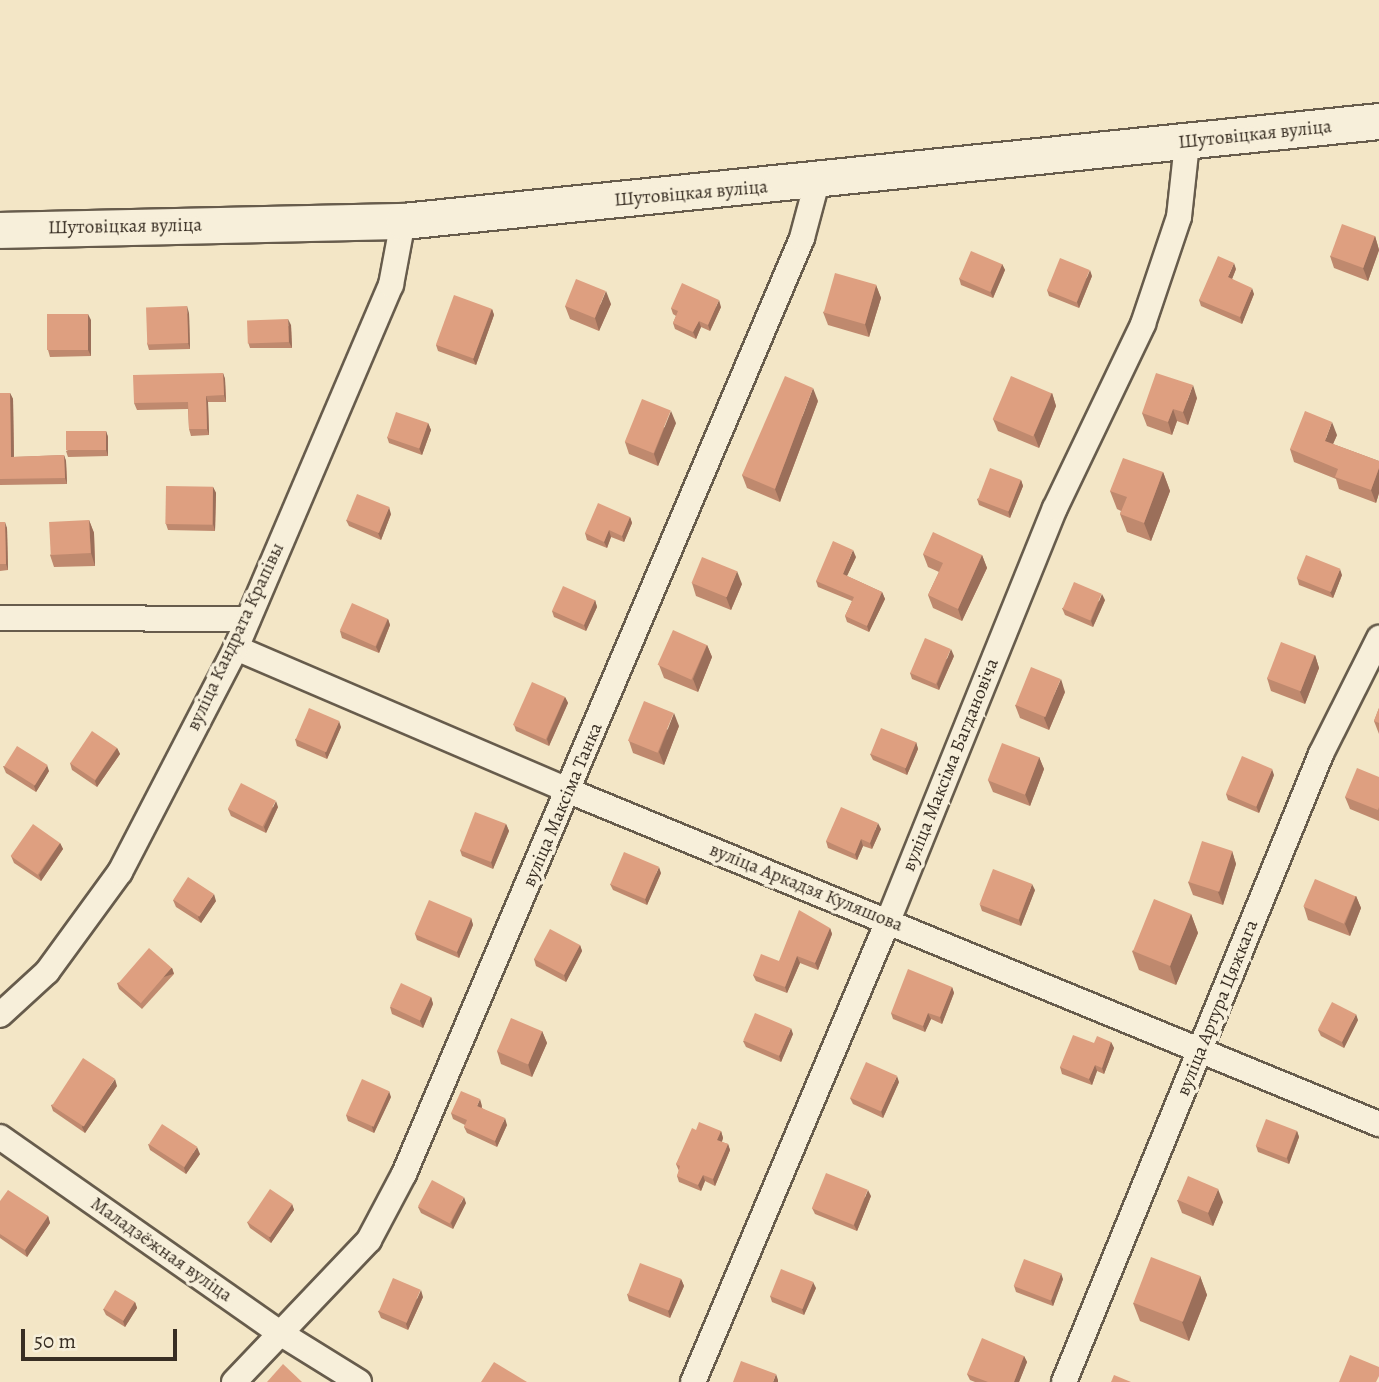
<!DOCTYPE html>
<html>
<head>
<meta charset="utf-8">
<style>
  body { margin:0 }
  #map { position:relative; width:1379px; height:1382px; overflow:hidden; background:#f3e6c6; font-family:Alegreya,serif }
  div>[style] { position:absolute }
  .roads { filter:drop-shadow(2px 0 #675c4c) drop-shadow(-2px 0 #675c4c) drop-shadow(0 2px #675c4c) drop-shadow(0 -2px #675c4c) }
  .street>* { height:24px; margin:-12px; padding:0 12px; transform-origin:12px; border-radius:12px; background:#f7efda }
  .secondary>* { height:35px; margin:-17.5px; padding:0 17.5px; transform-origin:17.5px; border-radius:17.5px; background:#f7efda }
  .wall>* { inset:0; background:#bf896e }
  .shaded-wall>* { inset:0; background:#9b6f5a; transform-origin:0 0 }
  .building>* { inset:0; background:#de9f80; transform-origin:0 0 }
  span { translate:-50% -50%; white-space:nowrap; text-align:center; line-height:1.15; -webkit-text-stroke:7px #f7efda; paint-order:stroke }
  .street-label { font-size:19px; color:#382e23 }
  .scale { position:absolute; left:21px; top:1329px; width:156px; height:32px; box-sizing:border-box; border:4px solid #382e23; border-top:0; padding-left:9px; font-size:21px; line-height:24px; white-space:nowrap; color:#382e23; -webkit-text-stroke:5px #f7efda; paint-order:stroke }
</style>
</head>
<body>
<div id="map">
  <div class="roads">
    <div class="street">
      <i style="left:0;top:618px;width:248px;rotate:0.2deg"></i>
      <i style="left:236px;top:648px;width:362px;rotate:23.2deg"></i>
      <i style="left:569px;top:791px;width:876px;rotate:22.35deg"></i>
      <i style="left:0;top:1015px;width:64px;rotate:-42.5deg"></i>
      <i style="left:47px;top:972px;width:124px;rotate:-53.9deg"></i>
      <i style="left:120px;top:872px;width:252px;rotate:-62.6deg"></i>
      <i style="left:236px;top:648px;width:395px;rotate:-66.9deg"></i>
      <i style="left:391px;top:285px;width:65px;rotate:-79.4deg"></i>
      <i style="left:0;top:1137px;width:342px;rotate:35deg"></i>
      <i style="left:280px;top:1333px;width:93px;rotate:31.8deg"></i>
      <i style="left:234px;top:1382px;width:196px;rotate:-46.4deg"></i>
      <i style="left:369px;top:1240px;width:75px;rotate:-62.1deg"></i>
      <i style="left:404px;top:1174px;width:1017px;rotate:-66.96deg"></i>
      <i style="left:802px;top:238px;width:58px;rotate:-75deg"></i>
      <i style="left:693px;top:1382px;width:501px;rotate:-67.07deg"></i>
      <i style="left:888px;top:921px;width:445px;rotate:-68deg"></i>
      <i style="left:1055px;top:508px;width:204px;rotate:-64.4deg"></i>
      <i style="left:1143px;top:324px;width:113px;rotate:-71.4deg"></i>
      <i style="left:1179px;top:217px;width:74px;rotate:-83.8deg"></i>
      <i style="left:1064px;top:1382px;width:679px;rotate:-67.74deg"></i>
      <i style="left:1321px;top:754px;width:130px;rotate:-63.4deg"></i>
    </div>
    <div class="secondary">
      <i style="left:0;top:230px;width:403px;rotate:-1.3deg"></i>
      <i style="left:403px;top:221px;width:981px;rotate:-5.85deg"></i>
    </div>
  </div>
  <div class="wall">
    <i style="clip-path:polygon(1375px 236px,1379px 250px,1368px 281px,1334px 268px,1330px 256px)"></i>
    <i style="clip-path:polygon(1002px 264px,1005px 270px,993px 298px,961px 285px,959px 278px)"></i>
    <i style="clip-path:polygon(1236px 269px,1232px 279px,1254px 294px,1242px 324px,1201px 306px,1199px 300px)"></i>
    <i style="clip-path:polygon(1092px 276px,1079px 308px,1049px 296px,1047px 290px)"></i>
    <i style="clip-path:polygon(876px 285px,881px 298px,869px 337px,828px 325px,823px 312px)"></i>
    <i style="clip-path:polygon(611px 304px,599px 331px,570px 319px,565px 306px)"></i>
    <i style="clip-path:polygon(721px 307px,710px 331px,701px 327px,696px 339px,675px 329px,673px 323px,676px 316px,673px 314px,671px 308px)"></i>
    <i style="clip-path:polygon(492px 309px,494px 315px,476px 365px,438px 351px,436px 345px)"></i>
    <i style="clip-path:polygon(189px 313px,190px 349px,149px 350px,147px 343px)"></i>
    <i style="clip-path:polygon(91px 320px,91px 356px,50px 357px,48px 350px)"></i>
    <i style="clip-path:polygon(291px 325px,292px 348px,250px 348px,248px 342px)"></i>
    <i style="clip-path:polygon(223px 373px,225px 379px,226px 402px,208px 402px,209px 435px,191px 436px,189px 429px,188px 409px,137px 410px,134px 403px)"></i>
    <i style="clip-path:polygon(0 393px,10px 393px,13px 399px,14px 457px,64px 455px,66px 461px,67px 484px,0 485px)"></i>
    <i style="clip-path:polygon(1052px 393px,1056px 406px,1039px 448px,998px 431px,993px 419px)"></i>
    <i style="clip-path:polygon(1197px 398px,1188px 425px,1177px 421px,1172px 435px,1147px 426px,1142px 413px)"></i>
    <i style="clip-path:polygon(818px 401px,780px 502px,747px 488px,742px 475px)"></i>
    <i style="clip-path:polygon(428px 423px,431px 430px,422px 455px,389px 443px,387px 437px)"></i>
    <i style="clip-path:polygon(676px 423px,658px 466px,629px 454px,625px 442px)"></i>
    <i style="clip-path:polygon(106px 431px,108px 437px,108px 456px,68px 457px,66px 451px)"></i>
    <i style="clip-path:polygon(1337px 435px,1333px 444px,1379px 461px,1379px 493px,1376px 503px,1339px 489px,1336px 479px,1294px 462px,1290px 449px)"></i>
    <i style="clip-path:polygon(1163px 472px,1170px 491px,1151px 541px,1127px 532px,1120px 514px,1121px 511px,1117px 509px,1110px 491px)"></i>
    <i style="clip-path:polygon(1021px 480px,1023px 486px,1010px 518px,979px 505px,977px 499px)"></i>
    <i style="clip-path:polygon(213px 487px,216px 493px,215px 531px,168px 530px,166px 524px)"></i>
    <i style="clip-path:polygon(391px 514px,381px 540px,349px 526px,346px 520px)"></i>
    <i style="clip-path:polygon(630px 517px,632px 523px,624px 542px,611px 537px,607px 548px,587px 540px,585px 533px)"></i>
    <i style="clip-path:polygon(89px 520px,94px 533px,95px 566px,54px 567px,50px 555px)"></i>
    <i style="clip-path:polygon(0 522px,7px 528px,8px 570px,0 571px)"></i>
    <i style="clip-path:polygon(923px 554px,982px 555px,987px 568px,962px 621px,933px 608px,928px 595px,939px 572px,928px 567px)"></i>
    <i style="clip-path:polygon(856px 557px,847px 576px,882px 592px,885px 599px,869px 632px,847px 622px,845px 616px,852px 601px,818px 587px,816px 581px)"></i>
    <i style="clip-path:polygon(1342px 575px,1333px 598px,1299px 585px,1297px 578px)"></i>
    <i style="clip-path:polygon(692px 583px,742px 584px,731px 610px,696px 596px)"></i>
    <i style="clip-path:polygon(595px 600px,597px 607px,586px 631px,554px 617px,552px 611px)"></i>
    <i style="clip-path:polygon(1105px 600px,1093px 627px,1065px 615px,1062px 608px)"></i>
    <i style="clip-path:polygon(388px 619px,390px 625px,379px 653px,342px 638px,340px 631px)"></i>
    <i style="clip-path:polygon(707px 645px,712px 657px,698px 692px,664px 678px,659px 665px)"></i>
    <i style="clip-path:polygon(1315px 655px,1319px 668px,1305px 704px,1271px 691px,1267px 678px)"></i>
    <i style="clip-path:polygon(954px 656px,939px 690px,912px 679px,910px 673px)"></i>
    <i style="clip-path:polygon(1065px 692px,1049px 730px,1020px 718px,1015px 705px)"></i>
    <i style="clip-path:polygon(565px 697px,568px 703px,549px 746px,516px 731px,514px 725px)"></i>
    <i style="clip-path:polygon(1379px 708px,1379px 734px,1374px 721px)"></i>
    <i style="clip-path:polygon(679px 726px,664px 765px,633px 753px,629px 741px)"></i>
    <i style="clip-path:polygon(341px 727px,327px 759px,297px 746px,295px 739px)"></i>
    <i style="clip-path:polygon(916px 742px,918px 749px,907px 775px,873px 760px,870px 754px)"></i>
    <i style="clip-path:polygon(117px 748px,120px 754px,97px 787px,72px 770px,70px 763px)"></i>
    <i style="clip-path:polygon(1039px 757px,1044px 769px,1030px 806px,993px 792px,988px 780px)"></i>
    <i style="clip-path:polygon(3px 766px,49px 771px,36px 792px,6px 773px)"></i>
    <i style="clip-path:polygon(1274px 775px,1259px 813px,1228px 800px,1226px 794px)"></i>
    <i style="clip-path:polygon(1379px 777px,1379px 821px,1350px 809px,1345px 797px)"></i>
    <i style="clip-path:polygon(278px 807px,266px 833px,231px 816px,228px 809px)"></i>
    <i style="clip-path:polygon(506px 824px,509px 831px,493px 869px,462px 856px,460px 850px)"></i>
    <i style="clip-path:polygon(881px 829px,872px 849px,863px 846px,857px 860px,828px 848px,826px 841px)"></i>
    <i style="clip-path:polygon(60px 843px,63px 849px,41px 881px,14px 863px,11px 856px)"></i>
    <i style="clip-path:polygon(1232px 851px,1236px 864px,1223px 905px,1193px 895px,1188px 882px)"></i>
    <i style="clip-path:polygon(661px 873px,647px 905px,613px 890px,610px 884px)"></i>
    <i style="clip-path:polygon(1035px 890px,1021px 926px,982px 911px,980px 905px)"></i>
    <i style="clip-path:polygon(1356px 896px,1361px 908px,1350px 936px,1308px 920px,1304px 907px)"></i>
    <i style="clip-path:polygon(173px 900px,216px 901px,201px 923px,176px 907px)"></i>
    <i style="clip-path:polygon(1191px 914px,1198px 933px,1176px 985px,1139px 970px,1132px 951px)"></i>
    <i style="clip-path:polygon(471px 918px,473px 925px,459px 958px,417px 940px,415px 934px)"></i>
    <i style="clip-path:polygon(830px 928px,832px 934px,818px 970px,800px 963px,787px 993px,756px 981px,753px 975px,779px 961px)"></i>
    <i style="clip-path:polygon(580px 945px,582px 951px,566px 982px,536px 966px,534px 959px)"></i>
    <i style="clip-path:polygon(172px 968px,174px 974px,142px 1009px,119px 989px,117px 983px)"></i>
    <i style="clip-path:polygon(952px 987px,954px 993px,942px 1024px,931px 1019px,925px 1032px,893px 1019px,891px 1013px)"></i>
    <i style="clip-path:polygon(431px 997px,433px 1004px,423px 1028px,392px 1014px,390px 1007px)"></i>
    <i style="clip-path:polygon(1358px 1020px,1344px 1048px,1321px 1036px,1318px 1030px)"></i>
    <i style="clip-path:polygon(542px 1031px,547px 1043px,532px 1077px,501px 1064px,497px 1051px)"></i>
    <i style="clip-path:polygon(793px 1034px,781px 1062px,746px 1047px,743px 1041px)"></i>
    <i style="clip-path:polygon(1111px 1042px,1114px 1048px,1104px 1074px,1097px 1071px,1092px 1085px,1062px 1074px,1060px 1067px,1094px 1043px)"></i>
    <i style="clip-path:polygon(899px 1082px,883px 1118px,853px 1104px,850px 1098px)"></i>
    <i style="clip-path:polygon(117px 1086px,85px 1133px,53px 1111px,51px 1105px)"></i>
    <i style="clip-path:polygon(391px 1097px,374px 1133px,348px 1121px,346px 1115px)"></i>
    <i style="clip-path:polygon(482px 1106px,482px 1108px,507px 1125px,497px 1147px,467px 1133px,464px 1127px,465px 1125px,453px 1119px,451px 1113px)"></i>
    <i style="clip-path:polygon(696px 1130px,721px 1131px,723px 1138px,722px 1142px,728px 1144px,730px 1150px,715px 1186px,705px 1181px,701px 1191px,679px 1182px,677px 1176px,679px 1171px,676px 1164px)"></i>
    <i style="clip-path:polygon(1297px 1131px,1299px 1137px,1289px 1164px,1258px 1152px,1256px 1146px)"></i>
    <i style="clip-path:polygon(148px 1144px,200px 1154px,186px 1174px,150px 1150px)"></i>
    <i style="clip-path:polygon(871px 1196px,857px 1231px,815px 1214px,812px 1208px)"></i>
    <i style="clip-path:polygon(1177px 1200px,1223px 1202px,1213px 1226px,1182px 1213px)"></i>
    <i style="clip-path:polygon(0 1201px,48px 1216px,50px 1223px,27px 1257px,0 1238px)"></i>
    <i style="clip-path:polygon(466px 1203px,453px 1229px,421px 1213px,418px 1207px)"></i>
    <i style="clip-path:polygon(292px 1204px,294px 1210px,271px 1243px,250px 1228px,247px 1222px)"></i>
    <i style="clip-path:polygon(1200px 1276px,1207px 1295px,1189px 1341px,1140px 1321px,1133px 1303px)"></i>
    <i style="clip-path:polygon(681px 1279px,684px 1286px,670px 1318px,629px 1301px,627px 1294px)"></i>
    <i style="clip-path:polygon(1063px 1279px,1053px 1306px,1016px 1292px,1014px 1286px)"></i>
    <i style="clip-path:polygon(816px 1288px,804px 1315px,772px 1302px,770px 1296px)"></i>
    <i style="clip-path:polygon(423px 1297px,408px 1330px,381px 1318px,378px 1311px)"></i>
    <i style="clip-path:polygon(135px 1302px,137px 1308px,125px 1327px,106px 1315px,103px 1309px)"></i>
    <i style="clip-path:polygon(1024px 1356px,1027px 1362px,1019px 1382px,975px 1382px,970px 1380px,967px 1374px)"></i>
  </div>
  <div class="shaded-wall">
    <i style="clip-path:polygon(1375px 236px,1379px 250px,1368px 281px,1363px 268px)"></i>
    <i style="clip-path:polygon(1234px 263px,1236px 269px,1230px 284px,1228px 277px)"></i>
    <i style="clip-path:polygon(1002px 264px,1005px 270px,993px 298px,990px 291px)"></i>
    <i style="clip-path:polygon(1090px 270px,1092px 276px,1079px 308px,1077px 302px)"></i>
    <i style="clip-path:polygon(876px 285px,881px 298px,869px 337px,865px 324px)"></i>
    <i style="clip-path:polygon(1252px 288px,1254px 294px,1242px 324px,1240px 317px)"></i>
    <i style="clip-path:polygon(606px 291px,611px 304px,599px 331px,595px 318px)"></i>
    <i style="clip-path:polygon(719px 300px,721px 307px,710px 331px,708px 325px)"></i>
    <i style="clip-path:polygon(187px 306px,189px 313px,190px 349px,188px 343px)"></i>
    <i style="clip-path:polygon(492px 309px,494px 315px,476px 365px,473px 359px)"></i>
    <i style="clip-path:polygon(88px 314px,91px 320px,91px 356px,88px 350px)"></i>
    <i style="clip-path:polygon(288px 319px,291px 325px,292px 348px,289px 342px)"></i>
    <i style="clip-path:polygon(699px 321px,701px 327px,696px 339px,693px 332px)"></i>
    <i style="clip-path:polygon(223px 373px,225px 379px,226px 402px,224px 395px)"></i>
    <i style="clip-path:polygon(1193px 385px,1197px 398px,1188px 425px,1183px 412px)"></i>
    <i style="clip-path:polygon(813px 388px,818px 401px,780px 502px,775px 489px)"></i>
    <i style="clip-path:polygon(10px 393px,13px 399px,14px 463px,11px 457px)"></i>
    <i style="clip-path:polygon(1052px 393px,1056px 406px,1039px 448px,1034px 435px)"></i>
    <i style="clip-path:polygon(206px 396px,208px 402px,209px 435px,207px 429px)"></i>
    <i style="clip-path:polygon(1173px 409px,1177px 421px,1172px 435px,1168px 422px)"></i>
    <i style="clip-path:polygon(671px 411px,676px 423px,658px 466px,654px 454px)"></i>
    <i style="clip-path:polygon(1332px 422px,1337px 435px,1329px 453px,1325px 441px)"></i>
    <i style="clip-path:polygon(428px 423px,431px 430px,422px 455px,419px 448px)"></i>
    <i style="clip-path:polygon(106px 431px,108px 437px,108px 456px,106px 450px)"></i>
    <i style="clip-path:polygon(64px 455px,66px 461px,67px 484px,65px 478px)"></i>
    <i style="clip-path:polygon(1379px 468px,1379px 493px,1376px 503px,1371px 490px)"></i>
    <i style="clip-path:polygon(1163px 472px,1170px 491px,1151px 541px,1144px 523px)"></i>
    <i style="clip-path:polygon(1021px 480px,1023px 486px,1010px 518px,1008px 511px)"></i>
    <i style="clip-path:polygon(213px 487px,216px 493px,215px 531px,213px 524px)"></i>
    <i style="clip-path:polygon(389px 507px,391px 514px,381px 540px,378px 533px)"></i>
    <i style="clip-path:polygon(630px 517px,632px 523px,624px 542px,622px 536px)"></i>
    <i style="clip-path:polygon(89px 520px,94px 533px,95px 566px,91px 553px)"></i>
    <i style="clip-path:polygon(5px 522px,7px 528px,8px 570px,6px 564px)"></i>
    <i style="clip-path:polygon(609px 530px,611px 537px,607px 548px,604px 542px)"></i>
    <i style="clip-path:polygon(853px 550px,856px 557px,845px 580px,843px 574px)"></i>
    <i style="clip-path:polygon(982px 555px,987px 568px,962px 621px,958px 609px)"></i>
    <i style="clip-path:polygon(1340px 569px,1342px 575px,1333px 598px,1330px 592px)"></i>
    <i style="clip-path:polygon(737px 571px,742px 584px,731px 610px,726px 597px)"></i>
    <i style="clip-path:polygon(882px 592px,885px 599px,869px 632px,867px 626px)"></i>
    <i style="clip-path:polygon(1102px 594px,1105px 600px,1093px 627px,1091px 621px)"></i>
    <i style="clip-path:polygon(595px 600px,597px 607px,586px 631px,584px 625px)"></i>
    <i style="clip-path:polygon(388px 619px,390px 625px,379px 653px,376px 647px)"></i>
    <i style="clip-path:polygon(707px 645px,712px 657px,698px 692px,693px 679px)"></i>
    <i style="clip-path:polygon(951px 649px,954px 656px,939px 690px,937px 684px)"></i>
    <i style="clip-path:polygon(1315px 655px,1319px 668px,1305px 704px,1300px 692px)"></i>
    <i style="clip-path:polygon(1061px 679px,1065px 692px,1049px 730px,1044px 718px)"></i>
    <i style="clip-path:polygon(565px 697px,568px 703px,549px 746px,547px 739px)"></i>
    <i style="clip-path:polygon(674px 713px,679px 726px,664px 765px,659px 752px)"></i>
    <i style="clip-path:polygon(339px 721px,341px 727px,327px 759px,325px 753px)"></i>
    <i style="clip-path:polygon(916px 742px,918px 749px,907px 775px,905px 769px)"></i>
    <i style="clip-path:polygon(117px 748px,120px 754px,97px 787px,95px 781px)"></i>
    <i style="clip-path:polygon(1039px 757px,1044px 769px,1030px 806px,1025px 794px)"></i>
    <i style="clip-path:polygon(47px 765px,49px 771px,36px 792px,34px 786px)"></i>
    <i style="clip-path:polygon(1272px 769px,1274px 775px,1259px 813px,1256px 806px)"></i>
    <i style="clip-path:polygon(276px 801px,278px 807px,266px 833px,264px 827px)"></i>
    <i style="clip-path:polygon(878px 823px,881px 829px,872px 849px,870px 843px)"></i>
    <i style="clip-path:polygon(506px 824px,509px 831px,493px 869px,491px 862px)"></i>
    <i style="clip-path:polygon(861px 839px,863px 846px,857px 860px,855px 854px)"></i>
    <i style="clip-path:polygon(60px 843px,63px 849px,41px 881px,39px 875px)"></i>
    <i style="clip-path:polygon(1232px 851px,1236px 864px,1223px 905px,1218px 892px)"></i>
    <i style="clip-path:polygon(659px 867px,661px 873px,647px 905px,645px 899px)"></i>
    <i style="clip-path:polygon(1032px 884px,1035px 890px,1021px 926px,1019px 920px)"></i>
    <i style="clip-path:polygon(214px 894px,216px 901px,201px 923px,198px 917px)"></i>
    <i style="clip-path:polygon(1356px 896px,1361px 908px,1350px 936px,1345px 924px)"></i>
    <i style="clip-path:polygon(1191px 914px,1198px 933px,1176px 985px,1170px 966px)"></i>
    <i style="clip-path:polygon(471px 918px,473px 925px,459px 958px,457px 952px)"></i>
    <i style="clip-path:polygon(830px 928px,832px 934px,818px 970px,815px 963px)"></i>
    <i style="clip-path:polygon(580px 945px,582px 951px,566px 982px,564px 975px)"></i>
    <i style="clip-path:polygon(797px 956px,800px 963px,787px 993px,785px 987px)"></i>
    <i style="left:172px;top:968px;width:6px;height:47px;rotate:72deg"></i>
    <i style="clip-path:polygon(952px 987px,954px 993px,942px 1024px,940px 1017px)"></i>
    <i style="clip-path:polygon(431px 997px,433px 1004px,423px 1028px,420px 1021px)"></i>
    <i style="clip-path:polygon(928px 1013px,931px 1019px,925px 1032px,923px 1026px)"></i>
    <i style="clip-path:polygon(1356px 1014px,1358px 1020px,1344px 1048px,1342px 1042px)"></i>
    <i style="clip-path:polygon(791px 1028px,793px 1034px,781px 1062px,779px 1056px)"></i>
    <i style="clip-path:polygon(542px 1031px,547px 1043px,532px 1077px,528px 1064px)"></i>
    <i style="clip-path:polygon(1111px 1042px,1114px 1048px,1104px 1074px,1102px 1068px)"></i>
    <i style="clip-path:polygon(1095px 1065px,1097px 1071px,1092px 1085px,1089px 1079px)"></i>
    <i style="clip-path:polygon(897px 1076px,899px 1082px,883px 1118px,881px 1111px)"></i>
    <i style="clip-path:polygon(115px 1079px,117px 1086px,85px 1133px,82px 1127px)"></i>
    <i style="clip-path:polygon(389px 1091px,391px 1097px,374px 1133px,372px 1127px)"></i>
    <i style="clip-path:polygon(480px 1099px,482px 1106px,479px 1112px,477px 1106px)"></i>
    <i style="clip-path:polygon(505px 1118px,507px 1125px,497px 1147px,495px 1141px)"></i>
    <i style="clip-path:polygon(721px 1131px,723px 1138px,720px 1146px,717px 1140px)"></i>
    <i style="clip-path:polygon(1297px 1131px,1299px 1137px,1289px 1164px,1287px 1158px)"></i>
    <i style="clip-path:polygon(728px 1144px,730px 1150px,715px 1186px,713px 1179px)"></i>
    <i style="clip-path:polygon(197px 1147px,200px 1154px,186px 1174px,184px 1168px)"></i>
    <i style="clip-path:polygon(703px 1175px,705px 1181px,701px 1191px,698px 1185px)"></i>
    <i style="clip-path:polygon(1218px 1189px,1223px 1202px,1213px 1226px,1208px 1213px)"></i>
    <i style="clip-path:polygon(868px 1190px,871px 1196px,857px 1231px,854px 1225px)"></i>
    <i style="clip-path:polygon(464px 1197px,466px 1203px,453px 1229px,451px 1223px)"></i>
    <i style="clip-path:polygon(292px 1204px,294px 1210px,271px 1243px,269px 1237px)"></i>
    <i style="clip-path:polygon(48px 1216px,50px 1223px,27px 1257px,25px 1250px)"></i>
    <i style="clip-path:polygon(1061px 1273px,1063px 1279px,1053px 1306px,1051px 1300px)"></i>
    <i style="clip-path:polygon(1200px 1276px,1207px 1295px,1189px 1341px,1182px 1322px)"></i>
    <i style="clip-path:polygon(681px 1279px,684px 1286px,670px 1318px,668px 1311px)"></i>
    <i style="clip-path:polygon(813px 1282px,816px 1288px,804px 1315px,802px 1309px)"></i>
    <i style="clip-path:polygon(421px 1290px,423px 1297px,408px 1330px,406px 1324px)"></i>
    <i style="clip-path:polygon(135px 1302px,137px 1308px,125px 1327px,123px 1321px)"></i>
    <i style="clip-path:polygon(1024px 1356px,1027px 1362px,1019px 1382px,1014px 1382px)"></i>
    <i style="clip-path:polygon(776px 1374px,778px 1380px,778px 1382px,773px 1382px)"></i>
  </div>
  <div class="building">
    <i style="left:1342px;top:224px;width:35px;height:34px;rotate:20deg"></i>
    <i style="left:971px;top:251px;width:34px;height:30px;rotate:23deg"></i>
    <i style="clip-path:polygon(1218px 256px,1234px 263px,1228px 277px,1252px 288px,1240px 317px,1199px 300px)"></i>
    <i style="left:1060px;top:258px;width:32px;height:35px;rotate:22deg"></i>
    <i style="left:835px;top:273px;width:43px;height:41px;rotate:16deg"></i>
    <i style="left:576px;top:279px;width:32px;height:29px;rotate:22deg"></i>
    <i style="clip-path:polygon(682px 283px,719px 300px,708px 325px,699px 321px,693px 332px,673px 323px,678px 311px,671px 308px)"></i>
    <i style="left:454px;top:295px;width:40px;height:53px;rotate:20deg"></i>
    <i style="left:187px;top:306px;width:37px;height:41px;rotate:88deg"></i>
    <i style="left:47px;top:314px;width:41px;height:36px"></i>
    <i style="left:288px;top:319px;width:23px;height:41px;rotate:88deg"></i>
    <i style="clip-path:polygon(223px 373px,224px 395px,206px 396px,207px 429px,189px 429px,188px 402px,134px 403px,133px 375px)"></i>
    <i style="clip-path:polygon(1156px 373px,1193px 385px,1183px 412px,1173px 409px,1168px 422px,1142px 413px)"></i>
    <i style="clip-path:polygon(785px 376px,813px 388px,775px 489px,742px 475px)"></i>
    <i style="left:1011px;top:376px;width:44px;height:47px;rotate:23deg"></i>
    <i style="clip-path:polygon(0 393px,10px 393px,11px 457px,64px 455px,65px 478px,0 479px)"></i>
    <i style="left:642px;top:399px;width:31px;height:46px;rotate:22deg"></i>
    <i style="clip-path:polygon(1305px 411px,1332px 422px,1325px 441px,1379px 461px,1379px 468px,1371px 490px,1335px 477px,1338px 469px,1290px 449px)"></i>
    <i style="left:396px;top:412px;width:34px;height:27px;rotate:19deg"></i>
    <i style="left:106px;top:431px;width:19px;height:40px;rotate:90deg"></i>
    <i style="clip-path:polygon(1123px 458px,1163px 472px,1144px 523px,1120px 514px,1127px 497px,1110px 491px)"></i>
    <i style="left:990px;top:468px;width:33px;height:34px;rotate:21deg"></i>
    <i style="left:166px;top:486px;width:47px;height:38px;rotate:1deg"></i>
    <i style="left:357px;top:494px;width:35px;height:28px;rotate:22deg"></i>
    <i style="clip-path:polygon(598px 503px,630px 517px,622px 536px,609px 530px,604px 542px,585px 533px)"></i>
    <i style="left:89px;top:520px;width:33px;height:40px;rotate:87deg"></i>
    <i style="clip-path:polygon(0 522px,5px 522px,6px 564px,0 564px)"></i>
    <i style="clip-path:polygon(933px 532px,982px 555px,958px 609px,928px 595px,943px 563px,923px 554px)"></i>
    <i style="clip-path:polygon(833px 541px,853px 550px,843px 574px,882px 592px,867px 626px,845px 616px,854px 597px,816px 581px)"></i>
    <i style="left:1306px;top:555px;width:37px;height:25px;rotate:22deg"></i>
    <i style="left:702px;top:557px;width:38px;height:28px;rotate:22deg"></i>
    <i style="left:1074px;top:582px;width:30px;height:29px;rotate:23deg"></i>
    <i style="left:563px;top:586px;width:35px;height:27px;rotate:24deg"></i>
    <i style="left:352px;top:603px;width:39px;height:30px;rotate:24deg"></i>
    <i style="left:673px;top:630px;width:37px;height:38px;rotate:24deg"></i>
    <i style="left:925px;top:638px;width:28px;height:38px;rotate:23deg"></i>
    <i style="left:1281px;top:642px;width:36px;height:39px;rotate:21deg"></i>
    <i style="left:1031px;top:667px;width:32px;height:41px;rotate:22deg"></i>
    <i style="left:532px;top:682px;width:36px;height:47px;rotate:24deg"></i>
    <i style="left:644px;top:701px;width:32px;height:43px;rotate:22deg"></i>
    <i style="left:309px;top:708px;width:33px;height:34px;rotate:23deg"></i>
    <i style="clip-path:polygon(1379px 708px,1379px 723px,1374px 721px)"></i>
    <i style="left:881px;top:728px;width:38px;height:28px;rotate:22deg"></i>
    <i style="left:92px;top:731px;width:30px;height:39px;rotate:34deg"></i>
    <i style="left:1002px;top:743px;width:40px;height:40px;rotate:21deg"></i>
    <i style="left:17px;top:746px;width:36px;height:24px;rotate:32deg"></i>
    <i style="left:1242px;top:756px;width:33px;height:41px;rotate:23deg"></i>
    <i style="clip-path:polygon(1357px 768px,1379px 777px,1379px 807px,1378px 810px,1345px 797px)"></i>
    <i style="left:241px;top:783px;width:39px;height:29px;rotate:27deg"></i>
    <i style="clip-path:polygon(841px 807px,878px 823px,870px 843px,861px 839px,855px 854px,826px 841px)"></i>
    <i style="left:475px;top:812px;width:33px;height:41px;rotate:21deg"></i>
    <i style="left:33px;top:824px;width:33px;height:39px;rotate:35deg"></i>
    <i style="left:1202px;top:841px;width:32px;height:43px;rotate:18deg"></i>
    <i style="left:624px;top:852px;width:38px;height:35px;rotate:23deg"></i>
    <i style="left:993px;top:869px;width:42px;height:38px;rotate:21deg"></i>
    <i style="left:188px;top:877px;width:31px;height:27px;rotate:33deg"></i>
    <i style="left:1315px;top:879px;width:44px;height:30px;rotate:23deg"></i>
    <i style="left:1154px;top:899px;width:40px;height:56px;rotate:22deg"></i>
    <i style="left:429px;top:900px;width:46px;height:37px;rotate:23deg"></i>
    <i style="clip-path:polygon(799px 910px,830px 928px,815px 963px,797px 956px,785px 987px,753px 975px,761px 954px,779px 961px)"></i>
    <i style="left:550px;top:929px;width:34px;height:34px;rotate:28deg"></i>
    <i style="left:149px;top:948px;width:30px;height:47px;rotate:41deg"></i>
    <i style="clip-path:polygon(908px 969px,952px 987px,940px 1017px,928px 1013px,923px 1026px,891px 1013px)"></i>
    <i style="left:401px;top:983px;width:33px;height:26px;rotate:25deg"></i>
    <i style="left:1332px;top:1002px;width:27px;height:31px;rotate:27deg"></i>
    <i style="left:755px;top:1013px;width:39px;height:30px;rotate:23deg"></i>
    <i style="left:511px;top:1018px;width:34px;height:36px;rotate:23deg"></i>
    <i style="clip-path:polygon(1073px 1035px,1094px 1043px,1097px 1036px,1111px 1042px,1102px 1068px,1095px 1065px,1089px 1079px,1060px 1067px)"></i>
    <i style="left:83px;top:1058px;width:38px;height:57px;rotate:33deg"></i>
    <i style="left:866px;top:1062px;width:34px;height:39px;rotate:24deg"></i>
    <i style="left:362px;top:1079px;width:30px;height:39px;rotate:24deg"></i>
    <i style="clip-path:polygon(461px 1091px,480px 1099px,477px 1106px,505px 1118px,495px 1141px,464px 1127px,467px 1120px,451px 1113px)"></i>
    <i style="left:1266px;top:1119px;width:33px;height:29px;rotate:21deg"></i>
    <i style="clip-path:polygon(699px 1122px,721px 1131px,717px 1140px,728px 1144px,713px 1179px,703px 1175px,698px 1185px,677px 1176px,680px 1166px,676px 1164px,692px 1128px,696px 1130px)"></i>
    <i style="left:162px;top:1124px;width:42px;height:24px;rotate:33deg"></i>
    <i style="left:826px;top:1173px;width:45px;height:38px;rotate:22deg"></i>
    <i style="left:1188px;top:1176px;width:33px;height:26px;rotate:23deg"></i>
    <i style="left:432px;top:1180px;width:36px;height:30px;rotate:28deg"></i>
    <i style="left:270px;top:1189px;width:27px;height:40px;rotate:34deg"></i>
    <i style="clip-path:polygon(8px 1190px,48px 1216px,25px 1250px,0 1234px,0 1201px)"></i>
    <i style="left:1151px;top:1257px;width:53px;height:49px;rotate:21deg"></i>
    <i style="left:1024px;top:1259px;width:40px;height:29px;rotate:21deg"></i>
    <i style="left:640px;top:1263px;width:44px;height:34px;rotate:21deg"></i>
    <i style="left:781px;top:1269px;width:35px;height:29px;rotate:22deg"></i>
    <i style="left:393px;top:1278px;width:30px;height:36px;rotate:23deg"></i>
    <i style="left:115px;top:1290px;width:23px;height:22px;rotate:31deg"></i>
    <i style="clip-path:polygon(982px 1338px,1024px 1356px,1014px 1382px,988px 1382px,967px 1374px)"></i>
    <i style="clip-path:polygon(1350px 1355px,1379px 1367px,1379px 1376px,1376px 1382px,1339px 1382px)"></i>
    <i style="clip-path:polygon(741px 1361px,776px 1374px,773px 1382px,733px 1382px)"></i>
    <i style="clip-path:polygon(494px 1362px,527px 1382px,481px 1382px)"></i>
    <i style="clip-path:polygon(283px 1364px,302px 1382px,267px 1382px)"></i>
    <i style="clip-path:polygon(1114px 1375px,1131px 1382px,1111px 1382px)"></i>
  </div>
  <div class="street-label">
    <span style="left:1255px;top:135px;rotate:-6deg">Шутовіцкая вуліца</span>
    <span style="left:691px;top:194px;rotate:-5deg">Шутовіцкая вуліца</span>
    <span style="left:125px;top:227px;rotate:-1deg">Шутовіцкая вуліца</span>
    <span style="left:236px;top:637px;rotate:-65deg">вуліца Кандрата Крапівы</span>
    <span style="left:951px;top:765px;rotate:-68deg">вуліца Максіма Багдановіча</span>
    <span style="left:563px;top:805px;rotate:-67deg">вуліца Максіма Танка</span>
    <span style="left:806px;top:888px;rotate:22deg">вуліца Аркадзя Куляшова</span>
    <span style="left:1218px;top:1008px;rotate:-68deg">вуліца Артура Цяжкага</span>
    <span style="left:161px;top:1250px;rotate:35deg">Маладзёжная вуліца</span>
  </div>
  <div class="scale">50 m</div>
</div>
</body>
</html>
